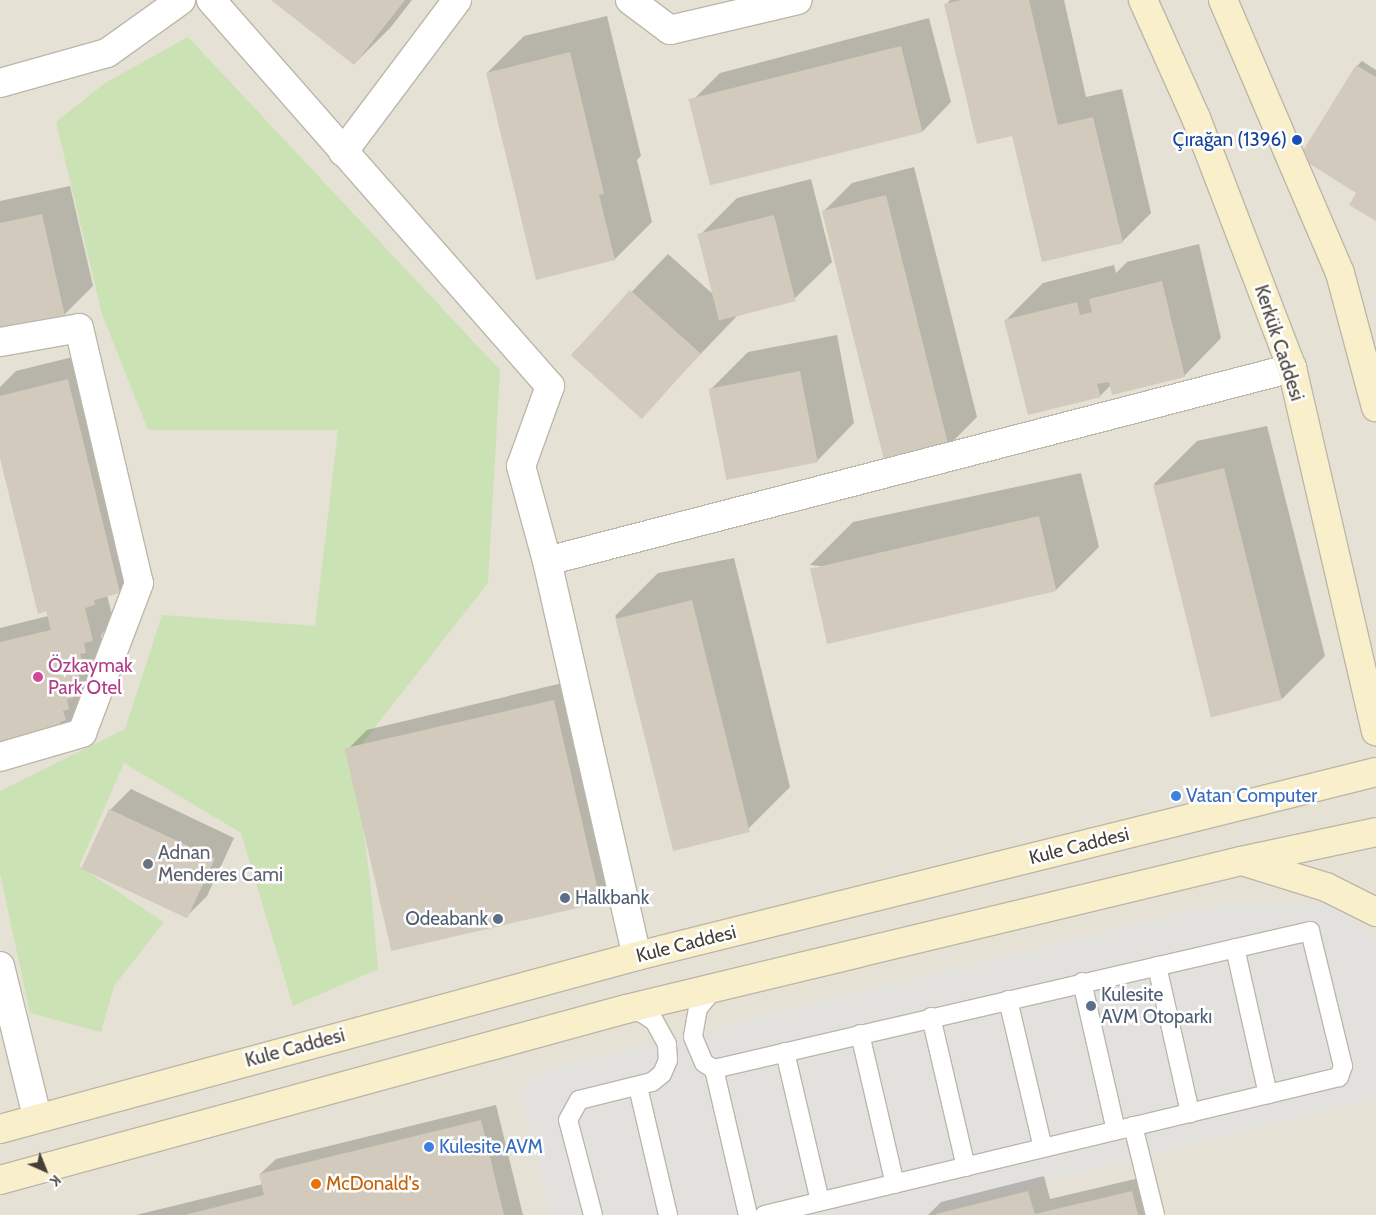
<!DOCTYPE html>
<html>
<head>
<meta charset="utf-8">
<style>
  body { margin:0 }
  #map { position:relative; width:1376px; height:1215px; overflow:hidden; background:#f1efe7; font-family:Cabin,sans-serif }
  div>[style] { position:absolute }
  .residential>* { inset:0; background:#e5e1d5; transform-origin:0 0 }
  .green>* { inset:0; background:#cbe2b4 }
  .parking>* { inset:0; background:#e3e1de }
  .shadow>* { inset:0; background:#0003 }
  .building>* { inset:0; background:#d2cbbd; transform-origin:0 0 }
  .roads { filter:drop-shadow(1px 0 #bcb7aa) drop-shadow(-1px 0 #bcb7aa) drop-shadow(0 1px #bcb7aa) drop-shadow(0 -1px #bcb7aa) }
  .lane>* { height:18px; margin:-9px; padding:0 9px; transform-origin:9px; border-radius:9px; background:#fff }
  .street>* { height:28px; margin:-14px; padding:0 14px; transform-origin:14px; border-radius:14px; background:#fff }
  .secondary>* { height:28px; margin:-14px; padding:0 14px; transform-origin:14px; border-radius:14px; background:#f9efca }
  .dots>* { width:14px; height:14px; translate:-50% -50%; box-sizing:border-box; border:2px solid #fff; border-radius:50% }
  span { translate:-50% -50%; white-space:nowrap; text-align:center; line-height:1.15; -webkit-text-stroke:5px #fff; paint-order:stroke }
  .transit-label { font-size:19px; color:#164399 }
  .right { translate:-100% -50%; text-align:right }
  .street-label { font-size:19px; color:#443f37 }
  .hotel-label { font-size:19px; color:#b23c85 }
  .left { translate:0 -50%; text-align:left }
  .shop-label { font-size:19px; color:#366cbe }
  .worship-label { font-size:19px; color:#5b616d }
  .service-label { font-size:19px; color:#4e5e75 }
  .food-label { font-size:19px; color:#c56008 }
  .north { position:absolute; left:20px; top:1145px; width:50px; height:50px; -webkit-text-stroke:4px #fff; paint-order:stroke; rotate:136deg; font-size:14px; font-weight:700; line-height:20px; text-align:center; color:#443f37 }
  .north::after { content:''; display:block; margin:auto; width:18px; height:22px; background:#443f37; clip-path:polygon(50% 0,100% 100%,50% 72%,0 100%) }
</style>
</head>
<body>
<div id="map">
  <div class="residential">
    <i style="left:0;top:0;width:1376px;height:1215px"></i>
  </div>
  <div class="green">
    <i style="clip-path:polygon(188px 37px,500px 370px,488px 583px,353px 755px,370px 880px,378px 969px,293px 1006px,241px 833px,124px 763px,79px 866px,164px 922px,114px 986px,101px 1032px,30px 1013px,0 873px,0 791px,125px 729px,162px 615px,315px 626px,338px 430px,148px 430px,102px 314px,56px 122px,105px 83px)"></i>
  </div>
  <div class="parking">
    <i style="clip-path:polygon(1293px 902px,1321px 903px,1345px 912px,1376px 938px,1376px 1099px,917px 1215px,551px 1215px,521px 1093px,525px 1082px,534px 1074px,1203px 907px)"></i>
  </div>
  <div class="shadow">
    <i style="clip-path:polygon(273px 0,412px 0,391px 27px,354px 64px)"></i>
    <i style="clip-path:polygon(950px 0,1064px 0,1086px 97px,1122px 89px,1151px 213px,1122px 242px,1013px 134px,946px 5px)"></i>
    <i style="clip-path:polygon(607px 16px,641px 156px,637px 160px,652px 222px,615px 259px,487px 73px,524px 36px)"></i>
    <i style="clip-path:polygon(929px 18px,951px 102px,923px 131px,691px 102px,720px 73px)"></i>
    <i style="clip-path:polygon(1362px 61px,1376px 70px,1376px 220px,1358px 193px,1357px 66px)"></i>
    <i style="clip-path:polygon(914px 167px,977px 417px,948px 446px,823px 212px,852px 183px)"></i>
    <i style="clip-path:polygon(811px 179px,832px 262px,794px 299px,737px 316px,640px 417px,572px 354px,668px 254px,715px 296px,700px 235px,737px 198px)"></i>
    <i style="clip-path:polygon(70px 186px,93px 286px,64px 315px,0 329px,0 201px)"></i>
    <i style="clip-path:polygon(1199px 244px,1221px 338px,1184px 376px,1111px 385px,1100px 396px,1006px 320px,1043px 283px,1114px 265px,1116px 273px,1127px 262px)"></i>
    <i style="clip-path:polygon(837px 335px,854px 423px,817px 461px,711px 389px,748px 352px)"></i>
    <i style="clip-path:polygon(97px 351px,148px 563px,119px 592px,107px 595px,113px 619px,101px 636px,103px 643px,98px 648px,99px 654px,95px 658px,96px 665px,82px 710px,62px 731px,0 746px,0 628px,48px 616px,0 452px,0 387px,16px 371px)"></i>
    <i style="clip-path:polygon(1267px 426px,1325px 656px,1282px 699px,1154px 484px,1197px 441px)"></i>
    <i style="clip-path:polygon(1081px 473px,1099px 547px,1056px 590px,810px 565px,853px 522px)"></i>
    <i style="clip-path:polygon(734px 558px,790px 787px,747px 830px,615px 616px,658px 573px)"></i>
    <i style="clip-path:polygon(575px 680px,622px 880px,601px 901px,346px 751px,367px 730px)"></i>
    <i style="clip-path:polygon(131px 789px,234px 838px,207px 896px,186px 917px,110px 810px)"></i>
    <i style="clip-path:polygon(496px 1105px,523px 1215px,136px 1215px,263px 1184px,260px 1174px,276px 1159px)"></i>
    <i style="clip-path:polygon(1044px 1176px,1050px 1199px,1148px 1176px,1157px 1215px,928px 1215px,941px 1202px)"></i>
  </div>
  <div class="building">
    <i style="clip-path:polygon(271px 0,405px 0,354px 65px)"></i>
    <i style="clip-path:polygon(962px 0,1029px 0,1058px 125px,1093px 117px,1123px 243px,1042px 262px,1012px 136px,977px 144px,944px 4px)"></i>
    <i style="left:901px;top:46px;width:89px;height:219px;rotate:76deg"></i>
    <i style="clip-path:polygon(570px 52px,604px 194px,599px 195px,615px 260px,536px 280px,486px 73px)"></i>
    <i style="clip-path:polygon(1356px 65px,1376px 77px,1376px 221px,1349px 205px,1356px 193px,1299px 157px)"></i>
    <i style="left:886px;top:195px;width:260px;height:66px;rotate:76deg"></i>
    <i style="clip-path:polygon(42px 214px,65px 316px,0 331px,0 223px)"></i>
    <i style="left:774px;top:215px;width:89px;height:79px;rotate:76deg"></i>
    <i style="clip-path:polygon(1162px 281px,1185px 377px,1112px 395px,1109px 382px,1097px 384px,1101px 397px,1028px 415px,1004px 320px,1077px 302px,1080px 315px,1092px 312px,1089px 299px)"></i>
    <i style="left:630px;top:290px;width:95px;height:88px;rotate:42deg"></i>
    <i style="left:800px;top:371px;width:93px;height:93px;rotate:79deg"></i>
    <i style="clip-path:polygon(68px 379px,120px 593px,94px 600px,95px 605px,85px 608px,93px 641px,84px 643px,86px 653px,80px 654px,83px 664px,77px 666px,79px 676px,74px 677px,76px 687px,70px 689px,73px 698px,67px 699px,69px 709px,63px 711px,66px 720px,60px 722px,62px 732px,0 747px,0 642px,51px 630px,46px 611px,38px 614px,0 458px,0 396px)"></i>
    <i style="left:1224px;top:468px;width:239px;height:73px;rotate:76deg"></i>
    <i style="left:1039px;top:516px;width:77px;height:235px;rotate:77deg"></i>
    <i style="left:692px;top:600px;width:239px;height:79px;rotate:76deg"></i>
    <i style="left:554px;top:700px;width:208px;height:215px;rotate:77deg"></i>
    <i style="left:109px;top:809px;width:117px;height:66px;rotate:25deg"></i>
    <i style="clip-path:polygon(481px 1120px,504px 1215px,185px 1215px,264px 1195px,259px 1174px)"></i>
    <i style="clip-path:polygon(1028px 1191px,1035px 1215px,936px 1215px,936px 1214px)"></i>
    <i style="clip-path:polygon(1132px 1191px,1138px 1215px,1035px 1215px,1035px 1214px)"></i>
  </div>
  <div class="roads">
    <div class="lane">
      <i style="left:1235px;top:948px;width:150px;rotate:77.3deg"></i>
      <i style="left:1157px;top:966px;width:151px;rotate:77.3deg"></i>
      <i style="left:1082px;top:982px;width:152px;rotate:77.1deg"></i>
      <i style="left:714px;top:989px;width:25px;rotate:130deg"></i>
      <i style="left:698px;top:1008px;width:29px;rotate:100deg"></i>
      <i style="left:693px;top:1037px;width:28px;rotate:67deg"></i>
      <i style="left:704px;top:1063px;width:12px;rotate:31deg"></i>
      <i style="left:714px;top:1069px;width:612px;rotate:-13.04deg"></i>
      <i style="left:1310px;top:931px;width:139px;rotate:76.3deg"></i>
      <i style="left:1343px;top:1066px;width:12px;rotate:110deg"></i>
      <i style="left:1339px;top:1077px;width:591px;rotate:166.5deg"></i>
      <i style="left:1008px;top:1000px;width:152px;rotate:76.7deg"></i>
      <i style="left:931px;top:1017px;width:154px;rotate:76.9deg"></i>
      <i style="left:860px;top:1034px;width:154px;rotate:76.9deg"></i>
      <i style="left:785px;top:1052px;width:153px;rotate:76.8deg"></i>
      <i style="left:714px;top:1069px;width:150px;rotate:76.9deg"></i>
      <i style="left:638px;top:1087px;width:131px;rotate:76.8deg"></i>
      <i style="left:1133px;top:1126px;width:92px;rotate:76.1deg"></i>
      <i style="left:593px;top:1215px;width:98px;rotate:-104.7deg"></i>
      <i style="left:568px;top:1120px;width:23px;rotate:-61deg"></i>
      <i style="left:579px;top:1100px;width:75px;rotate:-13.9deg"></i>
      <i style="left:652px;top:1082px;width:13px;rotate:-39deg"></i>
      <i style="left:662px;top:1074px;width:15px;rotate:-67deg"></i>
      <i style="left:668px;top:1060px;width:16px;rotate:-94deg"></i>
      <i style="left:667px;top:1044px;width:26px;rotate:-119deg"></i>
      <i style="left:654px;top:1021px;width:14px;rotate:-146deg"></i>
      <i style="left:642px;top:1013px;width:16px;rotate:-165deg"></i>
    </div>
    <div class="street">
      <i style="left:211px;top:0;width:514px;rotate:48.71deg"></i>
      <i style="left:550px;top:386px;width:85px;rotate:109.9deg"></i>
      <i style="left:521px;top:466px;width:98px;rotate:74.7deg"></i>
      <i style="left:547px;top:561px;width:405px;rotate:77.2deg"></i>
      <i style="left:630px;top:0;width:50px;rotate:36.9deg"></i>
      <i style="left:670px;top:30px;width:131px;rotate:-13.2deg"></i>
      <i style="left:0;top:83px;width:111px;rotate:-15.7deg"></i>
      <i style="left:107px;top:53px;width:91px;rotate:-35.6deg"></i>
      <i style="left:343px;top:152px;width:190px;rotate:-53.1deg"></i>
      <i style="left:0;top:342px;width:80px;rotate:-10deg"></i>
      <i style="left:79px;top:328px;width:262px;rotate:76.8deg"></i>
      <i style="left:139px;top:583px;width:160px;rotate:110.8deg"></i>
      <i style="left:82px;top:733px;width:85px;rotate:163.7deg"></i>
      <i style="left:547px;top:561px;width:770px;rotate:-14.52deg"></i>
      <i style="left:0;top:966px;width:155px;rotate:76.2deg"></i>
    </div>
    <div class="secondary">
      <i style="left:1143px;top:0;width:129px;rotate:65.8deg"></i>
      <i style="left:1196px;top:118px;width:268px;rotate:69deg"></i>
      <i style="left:1292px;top:368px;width:373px;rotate:77deg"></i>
      <i style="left:1223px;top:0;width:297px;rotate:66.8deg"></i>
      <i style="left:1340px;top:273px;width:139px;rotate:75deg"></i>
      <i style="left:1245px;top:862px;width:85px;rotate:17.2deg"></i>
      <i style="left:1326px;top:887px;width:56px;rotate:26.6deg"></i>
      <i style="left:0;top:1129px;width:660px;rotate:-15.19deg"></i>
      <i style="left:637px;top:956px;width:762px;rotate:-13.98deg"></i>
      <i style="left:0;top:1180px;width:649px;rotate:-15.28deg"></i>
      <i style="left:626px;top:1009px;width:633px;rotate:-13.53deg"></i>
      <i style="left:1241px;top:861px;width:138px;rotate:-12.1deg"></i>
    </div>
  </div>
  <div class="dots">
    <i style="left:1297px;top:140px;background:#1a4fb4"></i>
    <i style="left:38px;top:677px;background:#d1479c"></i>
    <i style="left:1176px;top:796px;background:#3f7fe0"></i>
    <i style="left:148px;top:864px;background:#6b7280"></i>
    <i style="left:565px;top:898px;background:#5c6f8a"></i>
    <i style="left:498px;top:919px;background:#5c6f8a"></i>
    <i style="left:1091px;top:1006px;background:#5c6f8a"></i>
    <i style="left:429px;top:1147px;background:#3f7fe0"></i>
    <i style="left:316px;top:1184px;background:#e8710a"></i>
  </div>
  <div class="transit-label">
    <span class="right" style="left:1287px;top:140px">Çırağan (1396)</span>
  </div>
  <div class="street-label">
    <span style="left:1279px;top:343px;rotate:72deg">Kerkük Caddesi</span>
    <span style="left:1079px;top:846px;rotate:-14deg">Kule Caddesi</span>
    <span style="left:686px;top:944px;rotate:-14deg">Kule Caddesi</span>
    <span style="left:295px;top:1048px;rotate:-15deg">Kule Caddesi</span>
  </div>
  <div class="hotel-label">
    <span class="left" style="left:48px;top:677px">Özkaymak<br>Park Otel</span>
  </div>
  <div class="shop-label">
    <span class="left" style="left:1186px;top:796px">Vatan Computer</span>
    <span class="left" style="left:439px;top:1147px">Kulesite AVM</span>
  </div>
  <div class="worship-label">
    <span class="left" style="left:158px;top:864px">Adnan<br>Menderes Cami</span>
  </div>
  <div class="service-label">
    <span class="left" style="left:575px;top:898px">Halkbank</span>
    <span class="right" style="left:488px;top:919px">Odeabank</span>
    <span class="left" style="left:1101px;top:1006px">Kulesite<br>AVM Otoparkı</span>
  </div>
  <div class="food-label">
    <span class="left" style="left:326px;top:1184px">McDonald's</span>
  </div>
  <div class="north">K</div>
</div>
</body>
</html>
